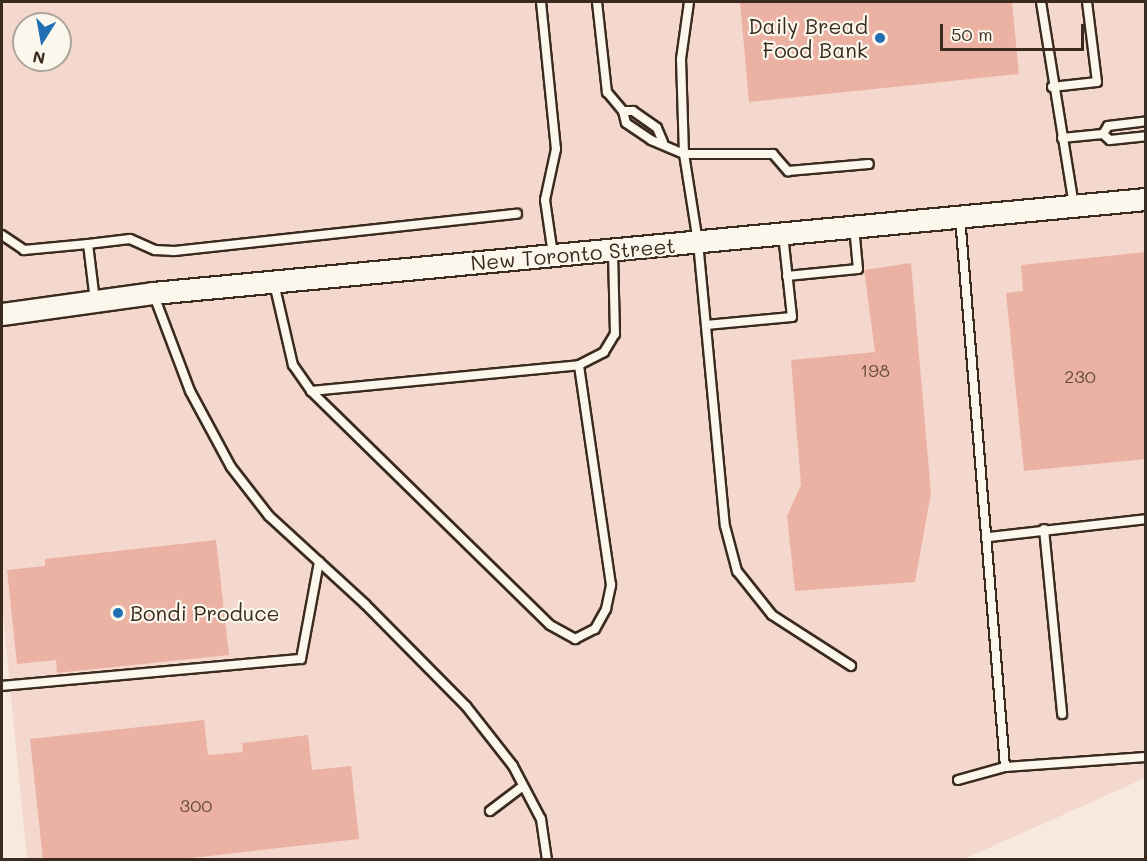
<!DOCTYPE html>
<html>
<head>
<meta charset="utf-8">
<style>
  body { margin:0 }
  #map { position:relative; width:1147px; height:861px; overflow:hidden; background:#f8e9de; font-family:Mali,sans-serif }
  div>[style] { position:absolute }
  .built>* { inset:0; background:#f4d8cd }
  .building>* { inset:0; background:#ebb2a4 }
  .roads { filter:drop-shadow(2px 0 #3b2a1e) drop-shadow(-2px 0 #3b2a1e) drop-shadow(0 2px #3b2a1e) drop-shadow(0 -2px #3b2a1e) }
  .service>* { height:8px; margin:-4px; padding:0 4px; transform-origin:4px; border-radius:4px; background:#fbf7ec }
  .tertiary>* { height:21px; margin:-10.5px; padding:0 10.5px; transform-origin:10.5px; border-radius:10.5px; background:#fbf7ec }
  .dots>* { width:16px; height:16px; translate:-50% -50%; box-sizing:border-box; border:3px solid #fbf7ec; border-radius:50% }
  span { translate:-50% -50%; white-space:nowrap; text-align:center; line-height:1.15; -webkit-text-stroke:4.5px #fbf7ec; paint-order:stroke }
  .number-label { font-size:18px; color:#674c40 }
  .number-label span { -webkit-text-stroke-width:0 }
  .poi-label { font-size:21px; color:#3b2a1e }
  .right { translate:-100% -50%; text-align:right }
  .left { translate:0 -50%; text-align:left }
  .street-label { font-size:21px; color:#3b2a1e }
  .frame { position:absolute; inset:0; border:3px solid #3b2a1e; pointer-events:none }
  .north { position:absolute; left:12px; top:12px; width:60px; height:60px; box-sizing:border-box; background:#fbf7ec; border:2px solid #aea59a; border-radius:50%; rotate:191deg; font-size:16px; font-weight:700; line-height:24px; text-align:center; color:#3b2a1e }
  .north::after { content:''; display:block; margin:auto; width:21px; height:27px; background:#1f6fb2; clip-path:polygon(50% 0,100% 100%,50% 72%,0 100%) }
  .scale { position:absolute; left:940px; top:24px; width:144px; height:27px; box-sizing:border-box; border:3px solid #3b2a1e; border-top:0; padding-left:8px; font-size:18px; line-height:21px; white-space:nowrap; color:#3b2a1e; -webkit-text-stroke:4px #fbf7ec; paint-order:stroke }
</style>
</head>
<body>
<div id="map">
  <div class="built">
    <i style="clip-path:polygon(evenodd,2px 2px,1145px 2px,1145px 778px,964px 859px,27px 859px,2px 603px,2px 2px,24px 24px,60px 24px,60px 60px,24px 60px,24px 24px)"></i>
  </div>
  <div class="building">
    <i style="clip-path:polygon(740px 2px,1012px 2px,1019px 74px,749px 102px)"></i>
    <i style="clip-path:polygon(1146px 252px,1146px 459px,1024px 471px,1006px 293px,1023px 291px,1021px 265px)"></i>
    <i style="clip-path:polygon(911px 263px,931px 493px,915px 582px,795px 591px,787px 516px,801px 485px,791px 360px,875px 352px,864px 270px)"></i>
    <i style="clip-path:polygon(216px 540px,229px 655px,57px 673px,56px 660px,17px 664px,7px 570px,45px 566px,45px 559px)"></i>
    <i style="clip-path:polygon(204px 720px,208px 755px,243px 752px,242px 743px,308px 735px,312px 770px,351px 766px,359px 839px,173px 860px,43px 860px,30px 739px)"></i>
  </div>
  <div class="roads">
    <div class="service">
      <i style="left:541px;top:2px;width:148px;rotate:84.2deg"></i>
      <i style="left:556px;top:149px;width:52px;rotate:102.2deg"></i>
      <i style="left:545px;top:200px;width:56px;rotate:81.7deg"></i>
      <i style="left:597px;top:2px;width:91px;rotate:83.7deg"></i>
      <i style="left:607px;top:92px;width:25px;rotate:50deg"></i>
      <i style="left:623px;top:111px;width:12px;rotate:76deg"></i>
      <i style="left:626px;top:123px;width:30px;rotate:34deg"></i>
      <i style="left:651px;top:140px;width:36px;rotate:23deg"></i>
      <i style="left:684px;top:154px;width:89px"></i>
      <i style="left:773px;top:154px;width:23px;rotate:49deg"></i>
      <i style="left:788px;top:171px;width:81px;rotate:-4.9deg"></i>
      <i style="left:689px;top:2px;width:58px;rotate:98deg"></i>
      <i style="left:681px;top:59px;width:95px;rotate:88.2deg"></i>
      <i style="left:684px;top:154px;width:89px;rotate:81deg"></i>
      <i style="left:698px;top:242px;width:285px;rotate:84.6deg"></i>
      <i style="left:725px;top:526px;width:47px;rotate:75.1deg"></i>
      <i style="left:737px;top:571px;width:56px;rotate:51.5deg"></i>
      <i style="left:772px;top:615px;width:94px;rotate:32.8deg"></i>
      <i style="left:1041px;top:2px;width:206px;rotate:80.8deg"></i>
      <i style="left:1052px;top:87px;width:45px;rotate:-6.3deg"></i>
      <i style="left:1097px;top:82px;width:81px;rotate:-97.1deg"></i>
      <i style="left:623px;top:111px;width:10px"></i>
      <i style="left:633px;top:111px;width:29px;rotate:35deg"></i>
      <i style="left:657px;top:128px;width:15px;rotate:67deg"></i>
      <i style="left:1103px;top:134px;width:9px;rotate:-58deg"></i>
      <i style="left:1108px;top:126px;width:38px;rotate:-7deg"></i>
      <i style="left:1062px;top:138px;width:41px;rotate:-5.6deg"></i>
      <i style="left:1103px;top:134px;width:9px;rotate:41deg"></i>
      <i style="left:1110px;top:140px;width:36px;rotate:-6deg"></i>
      <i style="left:960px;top:217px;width:552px;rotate:85.32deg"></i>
      <i style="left:1005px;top:767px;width:141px;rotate:-4.1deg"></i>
      <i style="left:2px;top:235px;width:27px;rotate:34deg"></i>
      <i style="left:24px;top:250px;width:64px;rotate:-5.4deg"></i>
      <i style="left:88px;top:244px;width:57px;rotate:83deg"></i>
      <i style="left:88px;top:244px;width:42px;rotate:-6.8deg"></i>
      <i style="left:130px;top:239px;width:27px;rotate:24deg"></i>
      <i style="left:155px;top:250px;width:19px;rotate:3deg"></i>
      <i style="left:174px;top:251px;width:345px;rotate:-6.2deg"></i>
      <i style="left:787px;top:276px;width:71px;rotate:-5.6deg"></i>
      <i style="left:858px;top:269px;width:42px;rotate:-95.4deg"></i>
      <i style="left:274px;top:283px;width:84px;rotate:77deg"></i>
      <i style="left:293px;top:365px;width:32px;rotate:55deg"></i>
      <i style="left:311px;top:391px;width:269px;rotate:-5.5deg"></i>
      <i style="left:579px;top:365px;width:28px;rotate:-27deg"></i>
      <i style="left:604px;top:352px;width:21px;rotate:-59deg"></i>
      <i style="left:615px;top:334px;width:84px;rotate:-91.4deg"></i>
      <i style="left:153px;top:293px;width:105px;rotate:69.3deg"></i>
      <i style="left:190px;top:391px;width:86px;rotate:61.7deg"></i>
      <i style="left:231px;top:467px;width:62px;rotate:52.2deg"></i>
      <i style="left:269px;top:516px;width:130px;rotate:42.5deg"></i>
      <i style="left:365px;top:604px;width:144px;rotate:45.3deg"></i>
      <i style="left:466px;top:706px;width:76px;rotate:51.9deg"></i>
      <i style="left:513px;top:766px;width:60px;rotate:62.2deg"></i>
      <i style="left:541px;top:819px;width:41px;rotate:81.7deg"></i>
      <i style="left:706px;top:325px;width:86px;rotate:-5.3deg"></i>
      <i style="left:792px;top:317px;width:83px;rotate:-96.2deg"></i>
      <i style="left:311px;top:391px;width:334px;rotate:44.4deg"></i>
      <i style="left:550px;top:625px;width:29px;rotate:29deg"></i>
      <i style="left:575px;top:639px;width:22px;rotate:-27deg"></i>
      <i style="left:595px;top:629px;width:23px;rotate:-61deg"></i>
      <i style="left:606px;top:609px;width:25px;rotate:-78deg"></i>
      <i style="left:611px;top:585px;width:222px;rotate:-98.3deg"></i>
      <i style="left:1044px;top:529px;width:186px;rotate:84.4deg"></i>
      <i style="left:989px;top:537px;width:158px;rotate:-6.5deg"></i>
      <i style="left:2px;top:686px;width:300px;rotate:-5.2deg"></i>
      <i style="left:301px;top:659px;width:99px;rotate:-79.5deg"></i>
      <i style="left:958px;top:780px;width:49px;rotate:-15.5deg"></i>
      <i style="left:490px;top:811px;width:41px;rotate:-37.1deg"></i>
    </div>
    <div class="tertiary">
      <i style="left:2px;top:314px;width:152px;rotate:-7.9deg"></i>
      <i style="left:153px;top:293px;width:997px;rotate:-5.41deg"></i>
    </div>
  </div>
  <div class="dots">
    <i style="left:880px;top:38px;background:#1f6fb2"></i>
    <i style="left:118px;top:613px;background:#1f6fb2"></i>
  </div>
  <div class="number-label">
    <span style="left:875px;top:370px">198</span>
    <span style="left:1080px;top:376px">230</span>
    <span style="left:196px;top:805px">300</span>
  </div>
  <div class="poi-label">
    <span class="right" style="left:868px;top:38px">Daily Bread<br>Food Bank</span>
    <span class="left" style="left:130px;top:613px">Bondi Produce</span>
  </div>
  <div class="street-label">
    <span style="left:573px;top:254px;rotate:-5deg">New Toronto Street</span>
  </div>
  <div class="frame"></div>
  <div class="north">N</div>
  <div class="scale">50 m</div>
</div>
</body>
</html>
